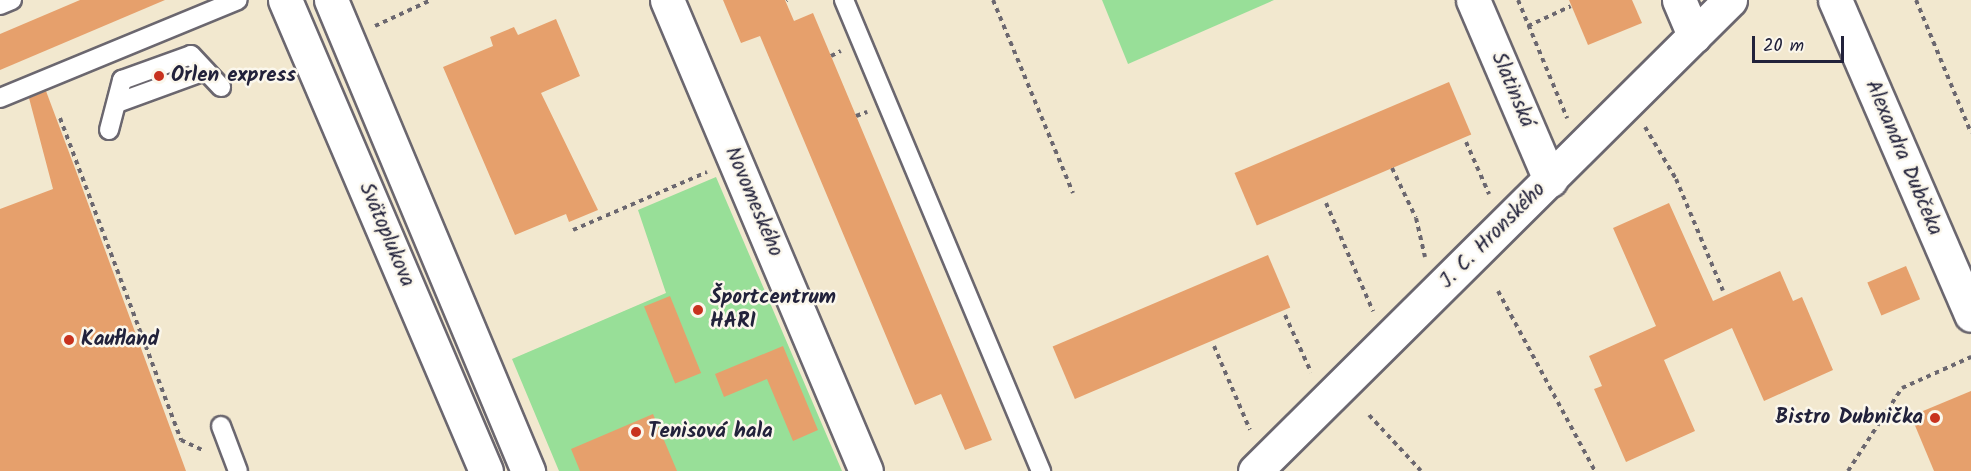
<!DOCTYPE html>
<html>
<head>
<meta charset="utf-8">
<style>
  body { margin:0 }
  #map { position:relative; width:1971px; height:471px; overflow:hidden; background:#f2e8cf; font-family:Kalam,sans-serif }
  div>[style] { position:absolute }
  .green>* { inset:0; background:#98df98 }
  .building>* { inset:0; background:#e6a06c; transform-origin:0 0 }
  .path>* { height:4px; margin-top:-2px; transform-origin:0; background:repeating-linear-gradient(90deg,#6b676f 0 4.5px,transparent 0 9px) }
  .roads { filter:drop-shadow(2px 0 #6b676f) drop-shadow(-2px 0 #6b676f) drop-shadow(0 2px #6b676f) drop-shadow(0 -2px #6b676f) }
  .service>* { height:18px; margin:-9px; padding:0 9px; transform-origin:9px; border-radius:9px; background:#fff }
  .minor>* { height:33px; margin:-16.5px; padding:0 16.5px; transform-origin:16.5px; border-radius:16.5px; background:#fff }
  .dots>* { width:16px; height:16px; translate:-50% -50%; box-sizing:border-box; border:3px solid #fbf7ec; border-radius:50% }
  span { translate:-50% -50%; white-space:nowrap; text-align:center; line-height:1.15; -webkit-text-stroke:5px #fbf7ec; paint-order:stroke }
  .poi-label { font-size:21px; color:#22223b; font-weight:700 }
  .left { translate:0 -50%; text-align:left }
  .right { translate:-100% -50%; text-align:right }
  .street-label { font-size:21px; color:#22223b }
  .scale { position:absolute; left:1752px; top:36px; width:92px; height:27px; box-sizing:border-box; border:3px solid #22223b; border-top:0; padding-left:8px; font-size:18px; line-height:21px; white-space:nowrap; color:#22223b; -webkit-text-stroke:4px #fbf7ec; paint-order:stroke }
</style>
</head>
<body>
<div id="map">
  <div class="green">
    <i style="clip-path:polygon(1102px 0,1274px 0,1128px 64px)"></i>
    <i style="clip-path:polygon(716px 177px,842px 471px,559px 471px,512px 359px,666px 293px,638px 210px)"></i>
  </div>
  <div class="building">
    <i style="clip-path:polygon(80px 0,165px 0,0 70px,0 34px)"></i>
    <i style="clip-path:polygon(723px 0,785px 0,794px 21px,813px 13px,992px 440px,965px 450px,941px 394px,915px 405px,760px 36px,741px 43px)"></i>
    <i style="clip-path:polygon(1569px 0,1632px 0,1642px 23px,1588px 45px)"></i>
    <i style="clip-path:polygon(556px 19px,580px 76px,541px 93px,598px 210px,569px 222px,566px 214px,515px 235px,443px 67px,493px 46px,490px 37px,514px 27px,518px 35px)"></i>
    <i style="left:1449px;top:82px;width:57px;height:233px;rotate:67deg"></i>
    <i style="clip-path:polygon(46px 91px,79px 179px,186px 471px,0 471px,0 209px,53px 189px,29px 98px)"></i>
    <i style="clip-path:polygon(1669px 203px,1713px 301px,1780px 271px,1793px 301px,1802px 297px,1833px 370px,1764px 401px,1732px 328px,1664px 360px,1695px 431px,1626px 462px,1594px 389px,1602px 386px,1589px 356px,1656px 326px,1613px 228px)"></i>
    <i style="left:1268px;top:255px;width:57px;height:234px;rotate:67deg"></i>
    <i style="left:1906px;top:266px;width:36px;height:42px;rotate:67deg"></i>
    <i style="left:670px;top:296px;width:83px;height:28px;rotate:68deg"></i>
    <i style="clip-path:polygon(783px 346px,818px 430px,793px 441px,767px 379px,724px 397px,715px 374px)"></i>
    <i style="clip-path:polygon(1971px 391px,1971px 471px,1934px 471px,1911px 416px)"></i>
    <i style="clip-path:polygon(653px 414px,677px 471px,580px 471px,571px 449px)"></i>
  </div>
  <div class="path">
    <i style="left:993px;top:0;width:209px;rotate:67.5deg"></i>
    <i style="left:1518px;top:0;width:128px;rotate:67.4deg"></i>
    <i style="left:1916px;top:0;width:144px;rotate:67.5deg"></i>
    <i style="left:786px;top:1px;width:1px;rotate:-45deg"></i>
    <i style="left:375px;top:26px;width:62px;rotate:-24.9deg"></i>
    <i style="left:1528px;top:26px;width:47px;rotate:-24.9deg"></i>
    <i style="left:831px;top:56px;width:11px;rotate:-27deg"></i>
    <i style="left:856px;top:116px;width:12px;rotate:-20deg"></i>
    <i style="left:60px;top:118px;width:344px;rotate:69.4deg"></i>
    <i style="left:181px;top:440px;width:23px;rotate:25deg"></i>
    <i style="left:1645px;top:127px;width:61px;rotate:59.2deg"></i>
    <i style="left:1676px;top:179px;width:121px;rotate:67.2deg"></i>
    <i style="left:1466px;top:142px;width:57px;rotate:66.1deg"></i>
    <i style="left:1392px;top:168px;width:55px;rotate:64.4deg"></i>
    <i style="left:1416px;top:218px;width:40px;rotate:77deg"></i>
    <i style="left:1326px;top:203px;width:118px;rotate:66.5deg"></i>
    <i style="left:573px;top:230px;width:146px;rotate:-23.4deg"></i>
    <i style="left:1498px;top:291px;width:204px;rotate:61.7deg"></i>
    <i style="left:1285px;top:315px;width:63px;rotate:65.5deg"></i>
    <i style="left:1214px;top:346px;width:91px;rotate:66.8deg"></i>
    <i style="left:1369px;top:415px;width:76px;rotate:47.1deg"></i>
    <i style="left:1848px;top:471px;width:99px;rotate:-57deg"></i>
    <i style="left:1902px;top:388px;width:76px;rotate:-24.2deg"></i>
  </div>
  <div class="roads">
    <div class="service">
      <i style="left:844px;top:0;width:511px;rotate:67.3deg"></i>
      <i style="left:0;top:5px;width:13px;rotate:-23deg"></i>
      <i style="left:0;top:98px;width:257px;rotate:-22.4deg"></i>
      <i style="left:117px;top:103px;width:94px;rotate:-20deg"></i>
      <i style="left:109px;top:130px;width:52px;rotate:-75.4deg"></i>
      <i style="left:122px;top:80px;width:73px;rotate:-19.9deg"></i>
      <i style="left:191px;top:55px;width:44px;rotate:46.8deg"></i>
      <i style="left:221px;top:426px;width:48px;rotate:69.3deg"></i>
    </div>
    <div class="minor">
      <i style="left:285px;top:0;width:512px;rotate:66.89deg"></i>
      <i style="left:331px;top:0;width:511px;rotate:67.3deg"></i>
      <i style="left:667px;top:0;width:511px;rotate:67.1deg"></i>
      <i style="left:1473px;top:0;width:196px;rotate:66.8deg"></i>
      <i style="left:1679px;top:0;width:39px;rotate:67deg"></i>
      <i style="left:1835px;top:0;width:343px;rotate:66.6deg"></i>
      <i style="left:1255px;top:471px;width:669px;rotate:-44.76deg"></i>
    </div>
  </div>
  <div class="dots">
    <i style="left:159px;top:76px;background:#c8321e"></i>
    <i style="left:698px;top:310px;background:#c8321e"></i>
    <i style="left:69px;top:340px;background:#c8321e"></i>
    <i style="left:1935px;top:418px;background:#c8321e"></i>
    <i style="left:636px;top:432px;background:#c8321e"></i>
  </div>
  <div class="poi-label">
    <span class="left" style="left:171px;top:76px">Orlen express</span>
    <span class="left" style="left:710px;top:310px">Športcentrum<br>HARI</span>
    <span class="left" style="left:81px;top:340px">Kaufland</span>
    <span class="right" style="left:1923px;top:418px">Bistro Dubnička</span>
    <span class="left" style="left:648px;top:432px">Tenisová hala</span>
  </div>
  <div class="street-label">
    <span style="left:1512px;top:90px;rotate:67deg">Slatinská</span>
    <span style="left:1903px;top:158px;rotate:67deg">Alexandra Dubčeka</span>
    <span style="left:753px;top:202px;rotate:67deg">Novomeského</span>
    <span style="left:386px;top:235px;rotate:67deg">Svätoplukova</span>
    <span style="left:1493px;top:236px;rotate:-45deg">J. C. Hronského</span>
  </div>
  <div class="scale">20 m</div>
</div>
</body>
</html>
